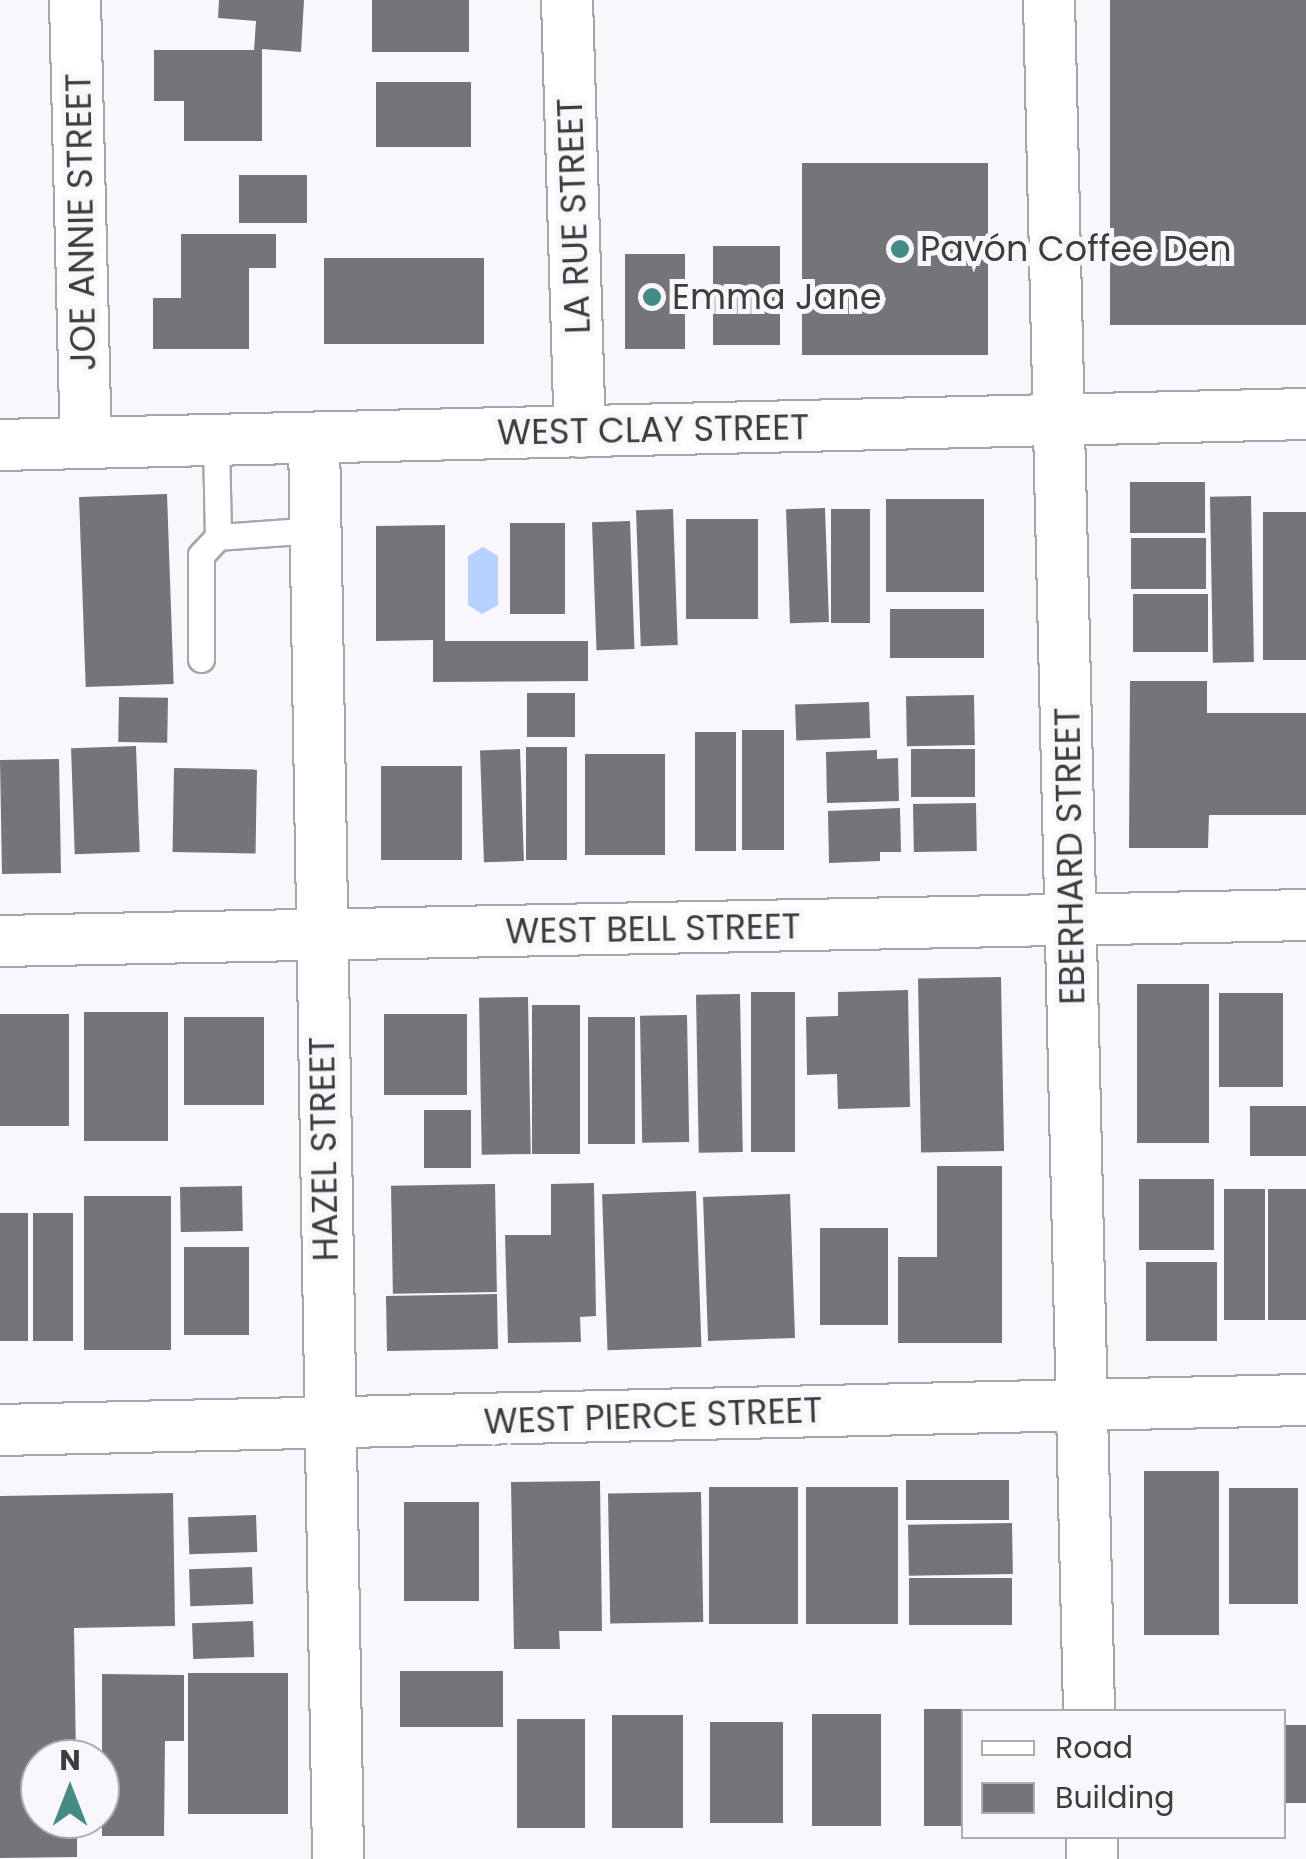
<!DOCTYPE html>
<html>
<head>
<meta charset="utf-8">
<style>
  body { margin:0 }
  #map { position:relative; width:1306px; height:1859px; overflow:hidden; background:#f9f7fc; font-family:Poppins,sans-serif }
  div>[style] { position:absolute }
  .water>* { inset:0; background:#b6d1fe }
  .building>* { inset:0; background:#747479; transform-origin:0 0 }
  .roads { filter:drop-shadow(2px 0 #a8a6ab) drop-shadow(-2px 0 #a8a6ab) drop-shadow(0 2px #a8a6ab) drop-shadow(0 -2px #a8a6ab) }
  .service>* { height:25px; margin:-12.5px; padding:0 12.5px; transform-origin:12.5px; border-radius:12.5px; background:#fff }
  .minor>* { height:50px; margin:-25px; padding:0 25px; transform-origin:25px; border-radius:25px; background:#fff }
  .dots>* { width:28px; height:28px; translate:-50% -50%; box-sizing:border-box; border:5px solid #f9f7fc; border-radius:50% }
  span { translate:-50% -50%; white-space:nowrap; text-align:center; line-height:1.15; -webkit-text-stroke:10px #f9f7fc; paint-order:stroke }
  .street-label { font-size:35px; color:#3d3c3e }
  .poi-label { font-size:35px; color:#3d3c3e }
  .left { translate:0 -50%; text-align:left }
  .legend { position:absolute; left:961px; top:1709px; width:325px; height:130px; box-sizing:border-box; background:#f9f7fc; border:2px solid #aeacb0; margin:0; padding:12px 18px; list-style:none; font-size:30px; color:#3d3c3e }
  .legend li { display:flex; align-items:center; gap:20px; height:50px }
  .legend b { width:50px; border:2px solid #aeacb0 }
  .north { position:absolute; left:20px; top:1739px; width:100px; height:100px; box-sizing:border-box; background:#f9f7fc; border:2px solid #aeacb0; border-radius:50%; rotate:0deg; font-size:28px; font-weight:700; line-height:40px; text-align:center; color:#3d3c3e }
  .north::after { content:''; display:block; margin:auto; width:35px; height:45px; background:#448b85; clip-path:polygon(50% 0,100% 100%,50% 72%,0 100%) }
</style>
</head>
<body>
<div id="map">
  <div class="water">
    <i style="clip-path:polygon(483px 547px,498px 556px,498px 605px,482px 614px,468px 605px,468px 556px)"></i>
  </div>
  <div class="building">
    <i style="clip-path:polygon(219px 0,304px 0,301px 52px,262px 49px,262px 141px,184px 141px,184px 101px,154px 101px,154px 50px,254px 50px,256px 21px,218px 18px)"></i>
    <i style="left:372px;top:0;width:97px;height:52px"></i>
    <i style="left:1110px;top:0;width:196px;height:325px"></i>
    <i style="left:376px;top:82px;width:95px;height:65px"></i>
    <i style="left:988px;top:163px;width:192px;height:186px;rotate:90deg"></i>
    <i style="left:239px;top:175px;width:68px;height:48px"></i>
    <i style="clip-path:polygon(181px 234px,276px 234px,276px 268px,249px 268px,249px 349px,153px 349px,153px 298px,181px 298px)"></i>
    <i style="left:713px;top:246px;width:67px;height:99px"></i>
    <i style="left:625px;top:254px;width:60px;height:95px"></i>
    <i style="left:324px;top:258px;width:160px;height:86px"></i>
    <i style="left:1130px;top:482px;width:75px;height:51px"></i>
    <i style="left:167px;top:494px;width:190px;height:88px;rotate:88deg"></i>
    <i style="left:1251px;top:496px;width:166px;height:41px;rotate:89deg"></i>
    <i style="left:886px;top:499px;width:98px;height:93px"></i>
    <i style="left:825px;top:508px;width:114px;height:39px;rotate:88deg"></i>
    <i style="left:673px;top:509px;width:136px;height:37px;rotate:88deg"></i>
    <i style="left:831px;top:509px;width:39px;height:114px"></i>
    <i style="left:1306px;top:512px;width:148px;height:43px;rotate:90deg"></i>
    <i style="left:686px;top:519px;width:72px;height:100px"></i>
    <i style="left:630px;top:521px;width:128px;height:38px;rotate:88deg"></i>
    <i style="left:510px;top:523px;width:55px;height:91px"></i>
    <i style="clip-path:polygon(445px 525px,445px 641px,588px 641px,588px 681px,433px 682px,433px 640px,376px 641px,376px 526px)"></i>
    <i style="left:1131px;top:538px;width:75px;height:51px"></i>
    <i style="left:1133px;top:594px;width:75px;height:58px"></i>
    <i style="left:890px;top:609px;width:94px;height:49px"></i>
    <i style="clip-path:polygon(1130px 681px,1207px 681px,1207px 713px,1306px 713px,1306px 815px,1209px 815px,1208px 848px,1129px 848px)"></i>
    <i style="left:527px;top:693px;width:48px;height:44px"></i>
    <i style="left:974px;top:695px;width:50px;height:68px;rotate:89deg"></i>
    <i style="left:119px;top:697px;width:49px;height:45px;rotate:1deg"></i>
    <i style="left:869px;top:702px;width:36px;height:74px;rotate:88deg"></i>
    <i style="left:784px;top:730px;width:120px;height:42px;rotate:90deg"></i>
    <i style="left:695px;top:732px;width:41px;height:119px"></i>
    <i style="left:136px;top:746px;width:106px;height:65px;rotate:88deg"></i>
    <i style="left:526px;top:747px;width:41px;height:113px"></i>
    <i style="left:520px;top:749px;width:112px;height:40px;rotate:88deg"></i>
    <i style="left:975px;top:749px;width:48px;height:64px;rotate:90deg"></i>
    <i style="clip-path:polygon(877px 750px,877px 759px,898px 758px,899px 801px,827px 803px,826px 752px)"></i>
    <i style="left:585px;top:754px;width:80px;height:101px"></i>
    <i style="left:59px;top:759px;width:114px;height:59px;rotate:89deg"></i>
    <i style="left:381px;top:766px;width:81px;height:94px"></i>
    <i style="left:174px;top:768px;width:83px;height:84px;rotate:1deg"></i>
    <i style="left:976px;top:803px;width:48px;height:63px;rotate:89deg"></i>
    <i style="clip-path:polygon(900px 808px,901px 852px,880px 852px,880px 861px,829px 863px,828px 811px)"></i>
    <i style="left:1001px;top:977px;width:174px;height:83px;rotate:89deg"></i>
    <i style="left:1137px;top:984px;width:72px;height:159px"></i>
    <i style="clip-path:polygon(908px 990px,910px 1107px,838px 1109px,837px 1074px,807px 1075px,806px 1017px,838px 1016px,838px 992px)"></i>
    <i style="left:751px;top:992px;width:44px;height:160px"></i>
    <i style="left:1219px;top:993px;width:64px;height:94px"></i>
    <i style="left:740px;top:994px;width:158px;height:44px;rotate:89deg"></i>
    <i style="left:528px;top:997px;width:157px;height:49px;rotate:89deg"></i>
    <i style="left:532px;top:1005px;width:48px;height:149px"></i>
    <i style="left:84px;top:1012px;width:84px;height:129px"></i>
    <i style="left:0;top:1014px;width:69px;height:112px"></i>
    <i style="left:384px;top:1014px;width:83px;height:81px"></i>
    <i style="left:687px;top:1015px;width:127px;height:47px;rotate:89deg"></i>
    <i style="left:184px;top:1017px;width:80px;height:88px"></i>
    <i style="left:588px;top:1017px;width:47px;height:127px"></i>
    <i style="left:1250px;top:1106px;width:56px;height:50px"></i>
    <i style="left:424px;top:1110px;width:47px;height:58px"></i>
    <i style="clip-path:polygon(937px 1166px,1002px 1166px,1002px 1343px,898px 1343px,898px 1257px,937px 1257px)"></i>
    <i style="left:1139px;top:1179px;width:75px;height:71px"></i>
    <i style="clip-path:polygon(594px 1183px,596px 1316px,580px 1317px,581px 1342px,508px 1343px,505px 1235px,551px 1235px,551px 1184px)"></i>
    <i style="left:495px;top:1184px;width:108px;height:104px;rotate:89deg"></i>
    <i style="left:242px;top:1186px;width:45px;height:62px;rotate:89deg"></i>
    <i style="left:1224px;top:1189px;width:41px;height:131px"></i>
    <i style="left:1268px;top:1189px;width:38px;height:131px"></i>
    <i style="left:696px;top:1191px;width:156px;height:94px;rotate:88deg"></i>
    <i style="left:790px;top:1194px;width:144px;height:87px;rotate:88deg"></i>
    <i style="left:84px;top:1196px;width:87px;height:154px"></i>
    <i style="left:0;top:1213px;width:28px;height:128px"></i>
    <i style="left:33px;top:1213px;width:40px;height:128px"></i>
    <i style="left:820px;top:1228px;width:68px;height:97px"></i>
    <i style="left:184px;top:1247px;width:65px;height:88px"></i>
    <i style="left:1146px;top:1262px;width:71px;height:79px"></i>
    <i style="left:497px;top:1294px;width:55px;height:111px;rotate:89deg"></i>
    <i style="left:1144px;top:1471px;width:75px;height:164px"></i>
    <i style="left:1009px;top:1480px;width:40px;height:103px;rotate:90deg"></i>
    <i style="clip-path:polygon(600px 1481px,602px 1631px,559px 1631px,560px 1649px,514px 1649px,511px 1482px)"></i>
    <i style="left:709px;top:1487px;width:89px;height:137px"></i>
    <i style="left:806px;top:1487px;width:92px;height:137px"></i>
    <i style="left:1229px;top:1488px;width:69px;height:116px"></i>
    <i style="left:701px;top:1492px;width:130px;height:93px;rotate:89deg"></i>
    <i style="clip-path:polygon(173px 1493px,175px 1626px,74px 1628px,76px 1759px,40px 1759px,40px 1819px,77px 1819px,77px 1857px,0 1858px,0 1496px)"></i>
    <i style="left:404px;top:1502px;width:75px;height:99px"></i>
    <i style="left:256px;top:1515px;width:37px;height:68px;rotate:88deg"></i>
    <i style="left:1012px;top:1523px;width:51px;height:104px;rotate:89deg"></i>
    <i style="left:252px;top:1567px;width:37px;height:63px;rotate:88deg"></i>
    <i style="left:1012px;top:1578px;width:47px;height:103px;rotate:90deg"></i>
    <i style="left:253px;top:1621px;width:36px;height:61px;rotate:88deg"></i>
    <i style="left:400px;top:1671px;width:103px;height:56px"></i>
    <i style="left:288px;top:1673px;width:141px;height:100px;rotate:90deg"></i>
    <i style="clip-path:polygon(102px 1674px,184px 1675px,184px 1741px,165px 1741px,164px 1836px,102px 1836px)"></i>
    <i style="left:924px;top:1709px;width:40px;height:117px"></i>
    <i style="left:812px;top:1714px;width:69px;height:112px"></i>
    <i style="left:612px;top:1715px;width:71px;height:113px"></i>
    <i style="left:517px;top:1719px;width:68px;height:109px"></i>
    <i style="left:710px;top:1722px;width:73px;height:101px"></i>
    <i style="left:1284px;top:1725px;width:22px;height:78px"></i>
  </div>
  <div class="roads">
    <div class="service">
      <i style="left:218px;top:537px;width:98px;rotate:-4.1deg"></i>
      <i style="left:201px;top:659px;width:104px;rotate:-90deg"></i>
      <i style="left:201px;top:555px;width:25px;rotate:-47deg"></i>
      <i style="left:218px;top:537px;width:97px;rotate:-91.2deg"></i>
    </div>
    <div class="minor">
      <i style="left:75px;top:0;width:443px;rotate:88.6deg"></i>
      <i style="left:567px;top:0;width:432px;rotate:88.3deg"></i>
      <i style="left:1049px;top:0;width:1712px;rotate:88.66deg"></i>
      <i style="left:314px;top:438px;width:1421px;rotate:89.03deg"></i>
      <i style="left:0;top:445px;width:1306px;rotate:-1.36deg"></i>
      <i style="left:0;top:941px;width:1306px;rotate:-1.14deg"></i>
      <i style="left:0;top:1430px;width:1306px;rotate:-1.32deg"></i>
      <i style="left:1092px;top:1836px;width:23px;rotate:90deg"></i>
    </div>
  </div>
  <div class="dots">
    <i style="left:900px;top:249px;background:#448b85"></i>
    <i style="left:652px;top:297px;background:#448b85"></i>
  </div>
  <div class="street-label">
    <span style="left:574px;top:216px;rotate:-92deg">LA RUE STREET</span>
    <span style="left:81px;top:222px;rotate:-91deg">JOE ANNIE STREET</span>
    <span style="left:653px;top:430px;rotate:-1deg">WEST CLAY STREET</span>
    <span style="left:1070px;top:856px;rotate:-91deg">EBERHARD STREET</span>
    <span style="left:653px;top:929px;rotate:-1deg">WEST BELL STREET</span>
    <span style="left:324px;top:1149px;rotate:-91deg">HAZEL STREET</span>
    <span style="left:653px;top:1416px;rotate:-2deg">WEST PIERCE STREET</span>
  </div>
  <div class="poi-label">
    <span class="left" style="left:920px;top:249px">Pavón Coffee Den</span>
    <span class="left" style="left:672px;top:297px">Emma Jane</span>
  </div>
  <ul class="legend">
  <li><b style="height:12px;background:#fff"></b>Road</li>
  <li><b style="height:28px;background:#747479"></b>Building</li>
  </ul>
  <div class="north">N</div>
</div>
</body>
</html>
